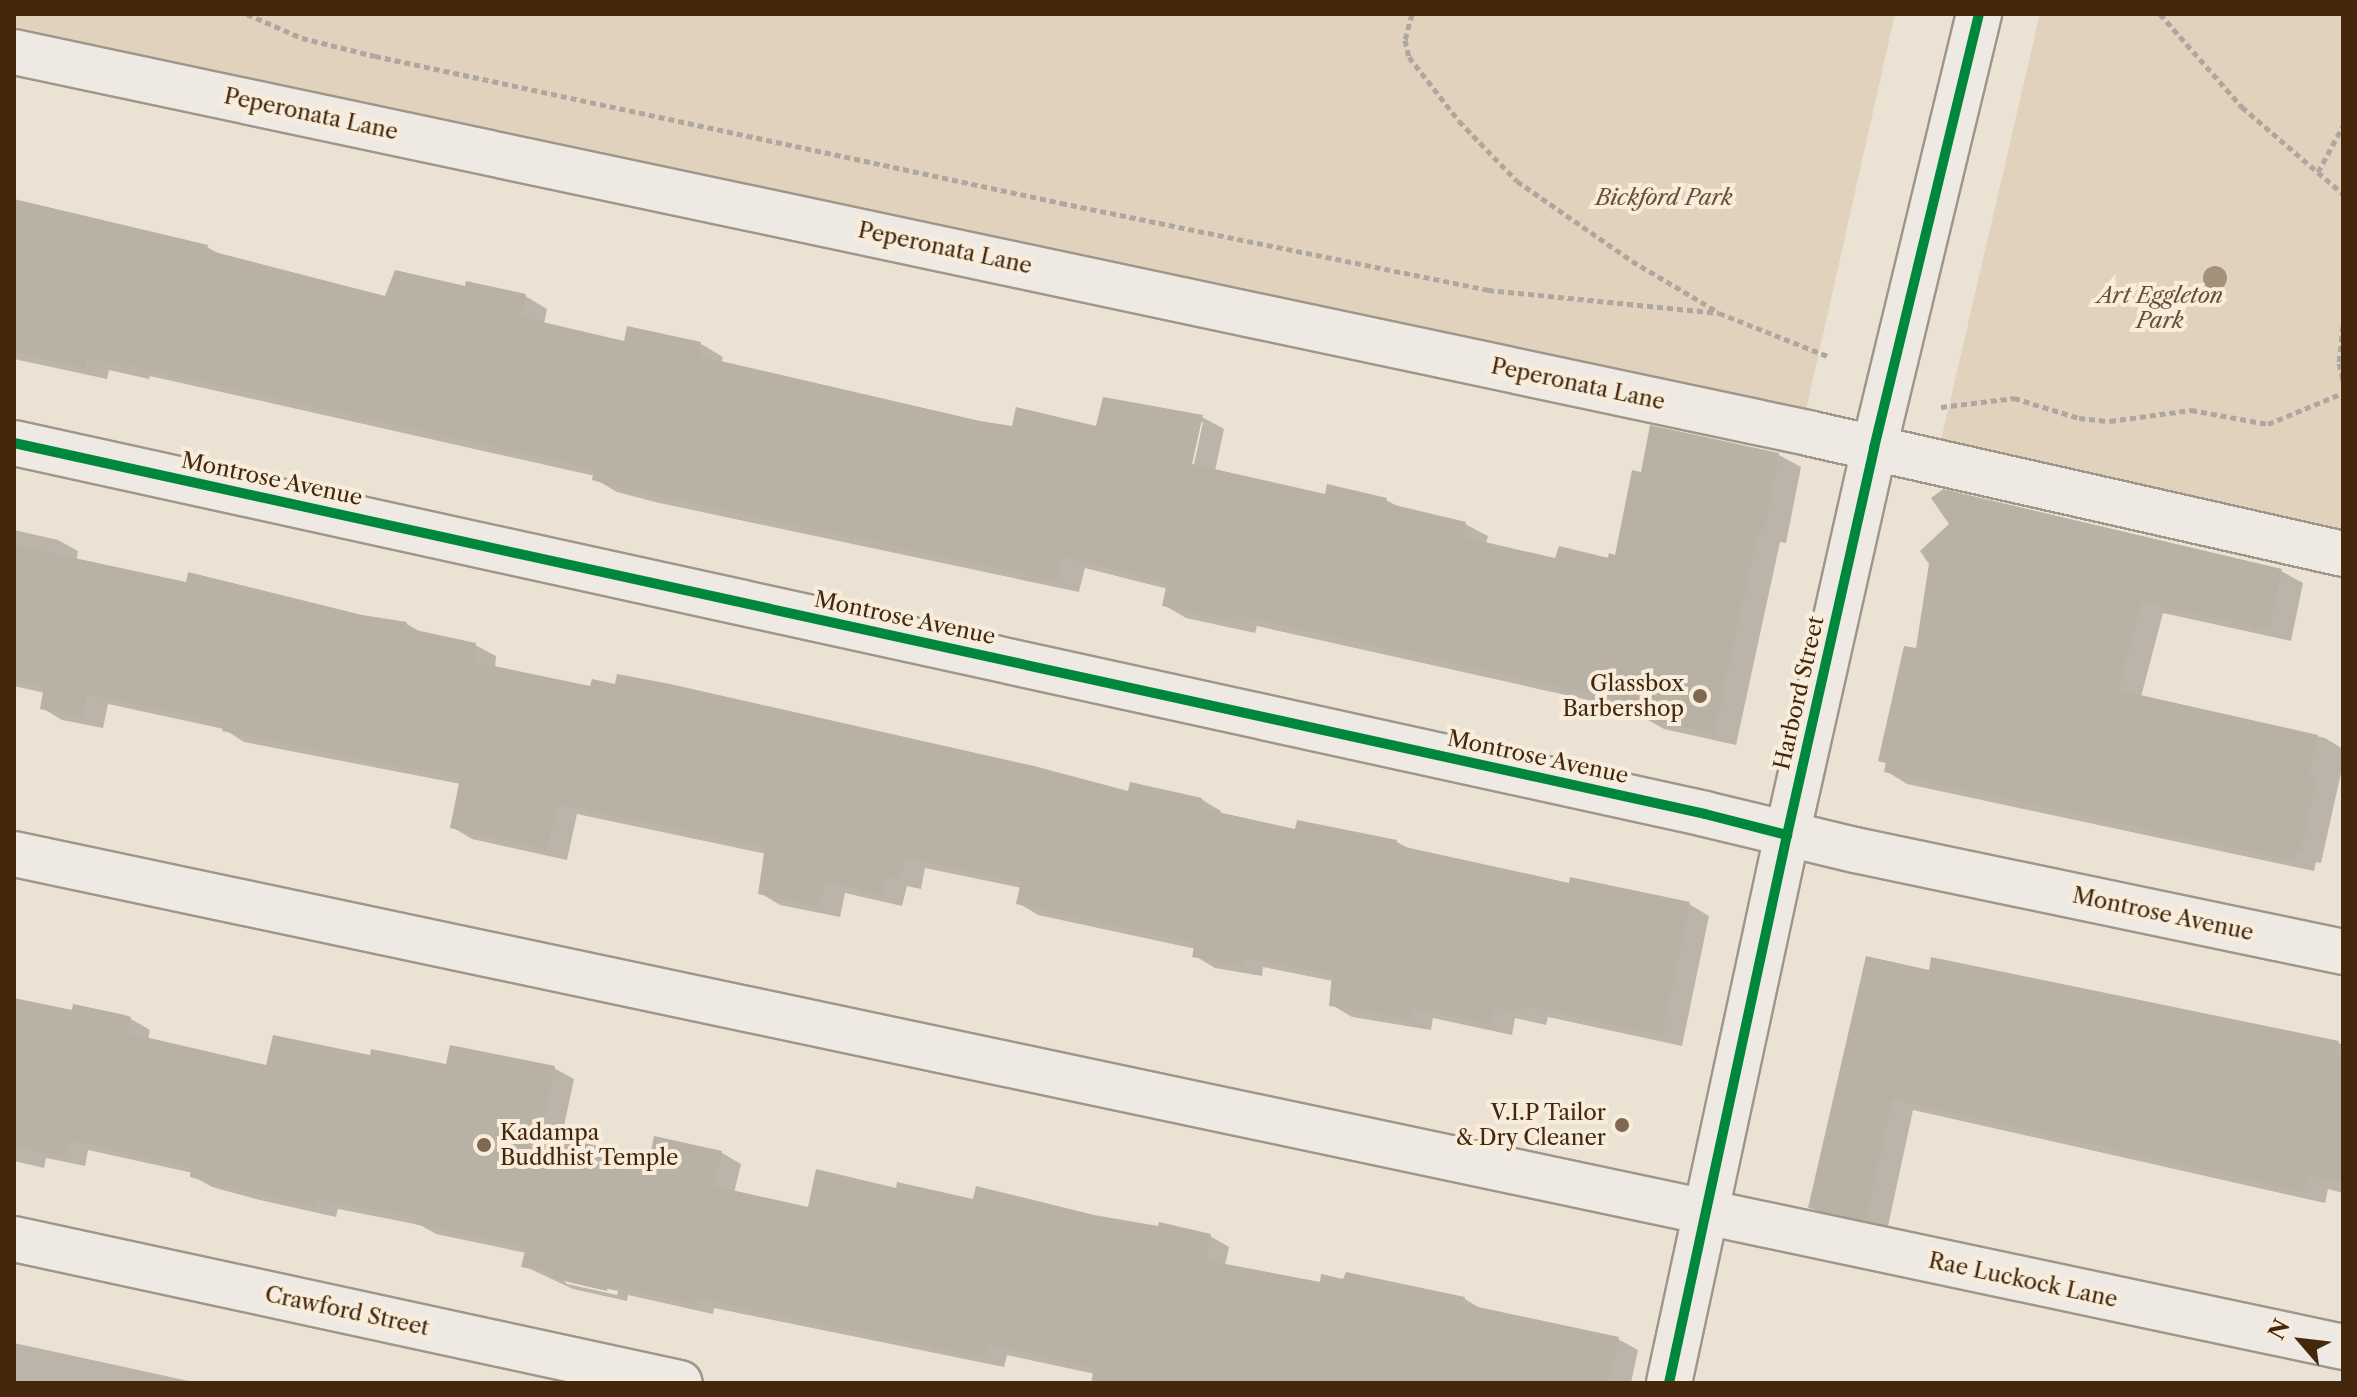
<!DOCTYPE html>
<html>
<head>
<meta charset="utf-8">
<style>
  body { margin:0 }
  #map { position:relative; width:2357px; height:1397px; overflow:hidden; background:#ebe2d4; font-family:"Libre Caslon Text",serif }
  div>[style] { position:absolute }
  .green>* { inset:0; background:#e0d2bd }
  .shadow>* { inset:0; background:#0003 }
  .building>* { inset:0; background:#bab1a5 }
  .path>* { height:5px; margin-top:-2.5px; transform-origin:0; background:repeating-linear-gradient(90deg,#aea79f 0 6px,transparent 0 10px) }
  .roads { filter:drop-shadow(2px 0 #9f968a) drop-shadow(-2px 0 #9f968a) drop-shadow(0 2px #9f968a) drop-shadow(0 -2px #9f968a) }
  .minor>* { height:44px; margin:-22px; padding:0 22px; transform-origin:22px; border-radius:22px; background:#eeeae3 }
  .cycleway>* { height:10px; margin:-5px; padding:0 5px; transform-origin:5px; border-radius:5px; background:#00873e }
  .trees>* { width:24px; height:24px; margin:-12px; border-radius:50%; background:#a4917c }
  .dots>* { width:22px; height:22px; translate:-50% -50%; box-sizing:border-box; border:4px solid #f8eddd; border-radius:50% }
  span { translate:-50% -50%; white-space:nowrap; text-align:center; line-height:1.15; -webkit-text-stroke:8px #f8eddd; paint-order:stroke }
  .street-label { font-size:22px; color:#45280c }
  .park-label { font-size:22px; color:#6a4f34; font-style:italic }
  .poi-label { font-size:22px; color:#45280c }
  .right { translate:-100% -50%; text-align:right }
  .left { translate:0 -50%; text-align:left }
  .frame { position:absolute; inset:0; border:16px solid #45280c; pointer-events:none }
  .north { position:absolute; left:2261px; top:1301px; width:80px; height:80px; -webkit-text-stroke:6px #f8eddd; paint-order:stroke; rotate:298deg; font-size:22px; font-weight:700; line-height:32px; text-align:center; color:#45280c }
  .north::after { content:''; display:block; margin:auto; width:28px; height:36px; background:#45280c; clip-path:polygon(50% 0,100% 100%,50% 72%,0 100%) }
</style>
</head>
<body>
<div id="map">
  <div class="green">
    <i style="clip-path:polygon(14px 14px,1895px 14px,1804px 419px,14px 27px)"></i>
    <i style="clip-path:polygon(2040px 14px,2343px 14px,2343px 534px,1939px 449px)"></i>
  </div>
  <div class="shadow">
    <i style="clip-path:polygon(evenodd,14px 201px,207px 247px,225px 257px,386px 298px,466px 288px,525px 296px,547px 309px,544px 324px,626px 343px,701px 344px,723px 357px,721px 363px,1013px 429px,1098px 428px,1202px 417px,1224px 429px,1215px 471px,1326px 496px,1386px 500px,1403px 509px,1465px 524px,1488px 536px,1486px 544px,1557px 560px,1616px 557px,1643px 474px,1779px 455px,1801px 467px,1786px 543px,1780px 542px,1736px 745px,1664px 729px,1641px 716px,1642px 712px,1257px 626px,1255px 633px,1186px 618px,1164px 605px,1168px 589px,1085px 568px,1079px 592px,655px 502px,617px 492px,595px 479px,595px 476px,150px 376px,149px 379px,109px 370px,107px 379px,14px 359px,14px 201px,1199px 422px,1203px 422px,1192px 474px,1188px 473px,1199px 422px)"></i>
    <i style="clip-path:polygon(14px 530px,58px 540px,78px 551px,76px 563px,407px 624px,424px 634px,475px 645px,496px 656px,495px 669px,1130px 794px,1201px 799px,1221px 811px,1221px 815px,1297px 832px,1397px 842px,1412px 850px,1570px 885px,1689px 904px,1709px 916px,1682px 1046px,1548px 1017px,1546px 1025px,1515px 1018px,1512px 1035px,1433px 1018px,1431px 1030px,1352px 1017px,1332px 1005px,1333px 981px,1263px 967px,1262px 976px,1215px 968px,1195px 956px,1196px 949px,1038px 915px,1018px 903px,1022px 888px,925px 868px,921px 889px,907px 886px,902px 906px,845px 893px,840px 917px,780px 905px,760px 893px,766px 854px,577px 814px,567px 860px,472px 839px,452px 827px,461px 784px,244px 742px,224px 729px,108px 704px,103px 728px,62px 720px,42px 708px,45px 693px,14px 686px)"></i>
    <i style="clip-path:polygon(2281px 571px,2303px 583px,2291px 641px,2163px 613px,2141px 697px,2325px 738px,2343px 749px,2343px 764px,2321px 863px,2316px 862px,2314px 871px,1907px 784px,1886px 771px,1887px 764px,1880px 760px,1918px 651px)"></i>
    <i style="clip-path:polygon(1933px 959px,2339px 1043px,2343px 1045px,2343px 1193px,2328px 1189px,2325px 1203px,1913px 1110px,1887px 1231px,1831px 1219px,1810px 1207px,1930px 972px)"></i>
    <i style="clip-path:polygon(evenodd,14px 1000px,73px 1012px,131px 1019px,150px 1030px,148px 1040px,268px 1068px,372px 1058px,448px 1066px,554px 1068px,574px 1079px,561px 1140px,651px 1159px,656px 1138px,722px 1153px,741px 1164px,734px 1193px,810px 1210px,897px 1190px,1210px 1236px,1229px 1247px,1225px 1266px,1321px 1284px,1465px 1299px,1485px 1311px,1618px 1339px,1638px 1350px,1631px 1383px,1103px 1383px,1095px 1374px,1007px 1355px,1004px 1367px,714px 1308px,713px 1314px,628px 1295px,627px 1301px,573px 1289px,524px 1266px,526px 1253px,436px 1234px,420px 1225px,338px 1209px,336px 1217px,260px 1200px,212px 1187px,192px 1176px,193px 1173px,88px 1150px,85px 1166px,46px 1158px,44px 1168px,14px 1161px,14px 1000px,562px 1279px,618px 1291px,617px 1295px,567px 1284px,562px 1279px)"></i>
    <i style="clip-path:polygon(14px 1343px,198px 1383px,14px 1383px)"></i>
  </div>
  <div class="building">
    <i style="clip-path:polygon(14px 199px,208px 245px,207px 250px,385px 296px,395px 270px,465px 286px,466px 281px,526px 294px,521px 317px,624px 341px,627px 326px,701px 342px,699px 356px,980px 421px,1012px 426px,1016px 407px,1096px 426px,1103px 397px,1203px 415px,1192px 464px,1325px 494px,1327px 484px,1387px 498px,1386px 503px,1466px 522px,1463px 537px,1555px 558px,1559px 546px,1608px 558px,1609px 553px,1615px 555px,1632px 470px,1641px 472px,1650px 425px,1779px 453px,1764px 532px,1758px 531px,1714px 734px,1639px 717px,1642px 705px,1235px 615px,1233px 622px,1162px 606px,1167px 583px,1063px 557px,1057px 581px,631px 490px,592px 480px,594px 469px,128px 365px,127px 368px,87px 358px,85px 368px,14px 352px)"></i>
    <i style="clip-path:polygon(1943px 489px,2282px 569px,2269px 630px,2142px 602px,2118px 690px,2318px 735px,2308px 778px,2316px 780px,2300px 853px,2294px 851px,2293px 861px,1884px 772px,1886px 763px,1878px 761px,1904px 646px,1916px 648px,1929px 564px,1920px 551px,1949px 524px,1931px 498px)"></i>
    <i style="clip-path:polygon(14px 545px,186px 582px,188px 572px,362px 615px,407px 622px,406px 628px,476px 643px,475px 662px,590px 686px,592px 679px,615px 684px,617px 674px,670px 684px,1034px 766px,1128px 791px,1130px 782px,1202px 798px,1200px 808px,1295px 829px,1297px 820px,1397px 840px,1396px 845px,1569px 883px,1570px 877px,1690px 902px,1662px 1035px,1527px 1006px,1526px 1015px,1495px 1008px,1491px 1025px,1413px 1008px,1410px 1019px,1329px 1006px,1332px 975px,1243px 957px,1242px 966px,1192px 957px,1195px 943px,1016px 904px,1021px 882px,905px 858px,900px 879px,886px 876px,882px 895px,825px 882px,819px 907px,758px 894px,765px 847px,557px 804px,547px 849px,450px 828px,460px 778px,222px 731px,224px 723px,87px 694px,83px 717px,40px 709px,44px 687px,14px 680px)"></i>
    <i style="clip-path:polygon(1866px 956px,1929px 970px,1931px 957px,2339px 1041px,2336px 1054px,2343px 1055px,2343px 1181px,2307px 1176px,2303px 1192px,1892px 1099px,1866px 1220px,1808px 1208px)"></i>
    <i style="clip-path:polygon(14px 998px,72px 1010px,73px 1004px,125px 1015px,131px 1017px,128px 1033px,266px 1065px,273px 1035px,370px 1055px,371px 1049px,446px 1064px,450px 1045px,555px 1066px,541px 1134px,650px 1157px,654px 1136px,722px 1151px,714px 1186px,808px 1207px,816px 1169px,896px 1188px,897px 1182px,973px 1199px,976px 1186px,1094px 1215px,1158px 1226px,1159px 1222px,1211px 1234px,1205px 1260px,1320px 1282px,1321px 1274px,1343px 1279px,1346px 1272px,1465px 1297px,1464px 1304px,1619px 1337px,1609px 1383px,1091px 1383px,1094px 1368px,988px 1345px,985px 1358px,695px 1298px,694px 1304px,608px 1286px,607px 1291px,551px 1278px,553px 1273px,521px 1267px,526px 1247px,414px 1224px,415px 1218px,318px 1199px,317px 1207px,239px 1190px,190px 1177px,191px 1168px,185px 1166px,69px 1140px,65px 1157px,14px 1146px)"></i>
  </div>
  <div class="path">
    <i style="left:247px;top:14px;width:60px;rotate:23.6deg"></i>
    <i style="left:302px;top:38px;width:75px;rotate:13.9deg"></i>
    <i style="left:375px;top:56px;width:702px;rotate:12.09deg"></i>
    <i style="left:1061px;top:203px;width:436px;rotate:11.5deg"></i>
    <i style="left:1488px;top:290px;width:232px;rotate:5.7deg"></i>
    <i style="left:1719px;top:313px;width:119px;rotate:21.6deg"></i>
    <i style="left:1412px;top:14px;width:27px;rotate:105deg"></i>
    <i style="left:1405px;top:40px;width:17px;rotate:77deg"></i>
    <i style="left:1409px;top:57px;width:81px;rotate:52deg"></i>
    <i style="left:1459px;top:121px;width:83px;rotate:46deg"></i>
    <i style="left:1517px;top:181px;width:140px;rotate:34.8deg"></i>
    <i style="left:1632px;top:261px;width:96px;rotate:30.6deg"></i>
    <i style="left:2160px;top:14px;width:124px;rotate:48.6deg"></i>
    <i style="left:2242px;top:107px;width:133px;rotate:40.7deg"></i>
    <i style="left:2318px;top:172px;width:52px;rotate:-61.5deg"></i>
    <i style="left:2343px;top:326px;width:37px;rotate:96deg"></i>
    <i style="left:2339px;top:363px;width:18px;rotate:77deg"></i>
    <i style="left:1941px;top:407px;width:74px;rotate:-7deg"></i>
    <i style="left:2014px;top:398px;width:68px;rotate:17.1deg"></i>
    <i style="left:2079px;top:418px;width:31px;rotate:6deg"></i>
    <i style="left:2110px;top:421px;width:82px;rotate:-7.7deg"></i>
    <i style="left:2191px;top:410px;width:78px;rotate:10.3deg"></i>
    <i style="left:2268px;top:424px;width:81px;rotate:-22.5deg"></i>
  </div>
  <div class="roads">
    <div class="minor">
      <i style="left:14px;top:52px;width:1838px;rotate:11.99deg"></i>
      <i style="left:1812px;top:434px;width:544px;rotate:12.73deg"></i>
      <i style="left:14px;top:443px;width:1731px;rotate:12.37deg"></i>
      <i style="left:1705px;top:814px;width:154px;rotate:13.5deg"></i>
      <i style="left:1855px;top:850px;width:499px;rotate:11.8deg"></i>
      <i style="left:14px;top:854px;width:2381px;rotate:11.95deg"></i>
      <i style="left:14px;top:1239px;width:681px;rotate:12.2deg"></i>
      <i style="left:1669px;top:1383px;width:561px;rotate:-77.85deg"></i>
      <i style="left:1787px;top:835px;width:397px;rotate:-77.3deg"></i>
      <i style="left:1874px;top:448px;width:447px;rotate:-76.4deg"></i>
    </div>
  </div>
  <div class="cycleway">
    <i style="left:14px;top:443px;width:1731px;rotate:12.37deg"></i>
    <i style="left:1705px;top:814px;width:85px;rotate:14.4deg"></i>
    <i style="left:1669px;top:1383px;width:561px;rotate:-77.85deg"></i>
    <i style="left:1787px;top:835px;width:397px;rotate:-77.3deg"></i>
    <i style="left:1874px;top:448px;width:447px;rotate:-76.4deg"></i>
  </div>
  <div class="trees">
    <i style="left:2215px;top:278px"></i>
  </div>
  <div class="dots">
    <i style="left:1700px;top:696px;background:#7f6952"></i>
    <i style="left:1622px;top:1125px;background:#7f6952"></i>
    <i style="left:484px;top:1145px;background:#7f6952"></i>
  </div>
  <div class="street-label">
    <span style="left:311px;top:114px;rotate:12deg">Peperonata Lane</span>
    <span style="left:945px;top:248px;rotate:12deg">Peperonata Lane</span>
    <span style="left:1578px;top:384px;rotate:12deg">Peperonata Lane</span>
    <span style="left:272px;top:479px;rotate:12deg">Montrose Avenue</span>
    <span style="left:905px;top:618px;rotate:12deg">Montrose Avenue</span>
    <span style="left:1799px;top:693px;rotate:-77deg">Harbord Street</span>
    <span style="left:1538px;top:757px;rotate:12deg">Montrose Avenue</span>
    <span style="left:2163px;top:914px;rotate:12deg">Montrose Avenue</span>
    <span style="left:2023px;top:1280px;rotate:12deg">Rae Luckock Lane</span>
    <span style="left:347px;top:1311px;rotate:12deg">Crawford Street</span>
  </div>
  <div class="park-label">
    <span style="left:1664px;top:198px">Bickford Park</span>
    <span style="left:2160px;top:308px">Art Eggleton<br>Park</span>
  </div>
  <div class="poi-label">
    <span class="right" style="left:1684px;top:696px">Glassbox<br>Barbershop</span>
    <span class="right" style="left:1606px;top:1125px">V.I.P Tailor<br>&amp; Dry Cleaner</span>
    <span class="left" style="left:500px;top:1145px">Kadampa<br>Buddhist Temple</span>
  </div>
  <div class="frame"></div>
  <div class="north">N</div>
</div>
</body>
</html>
